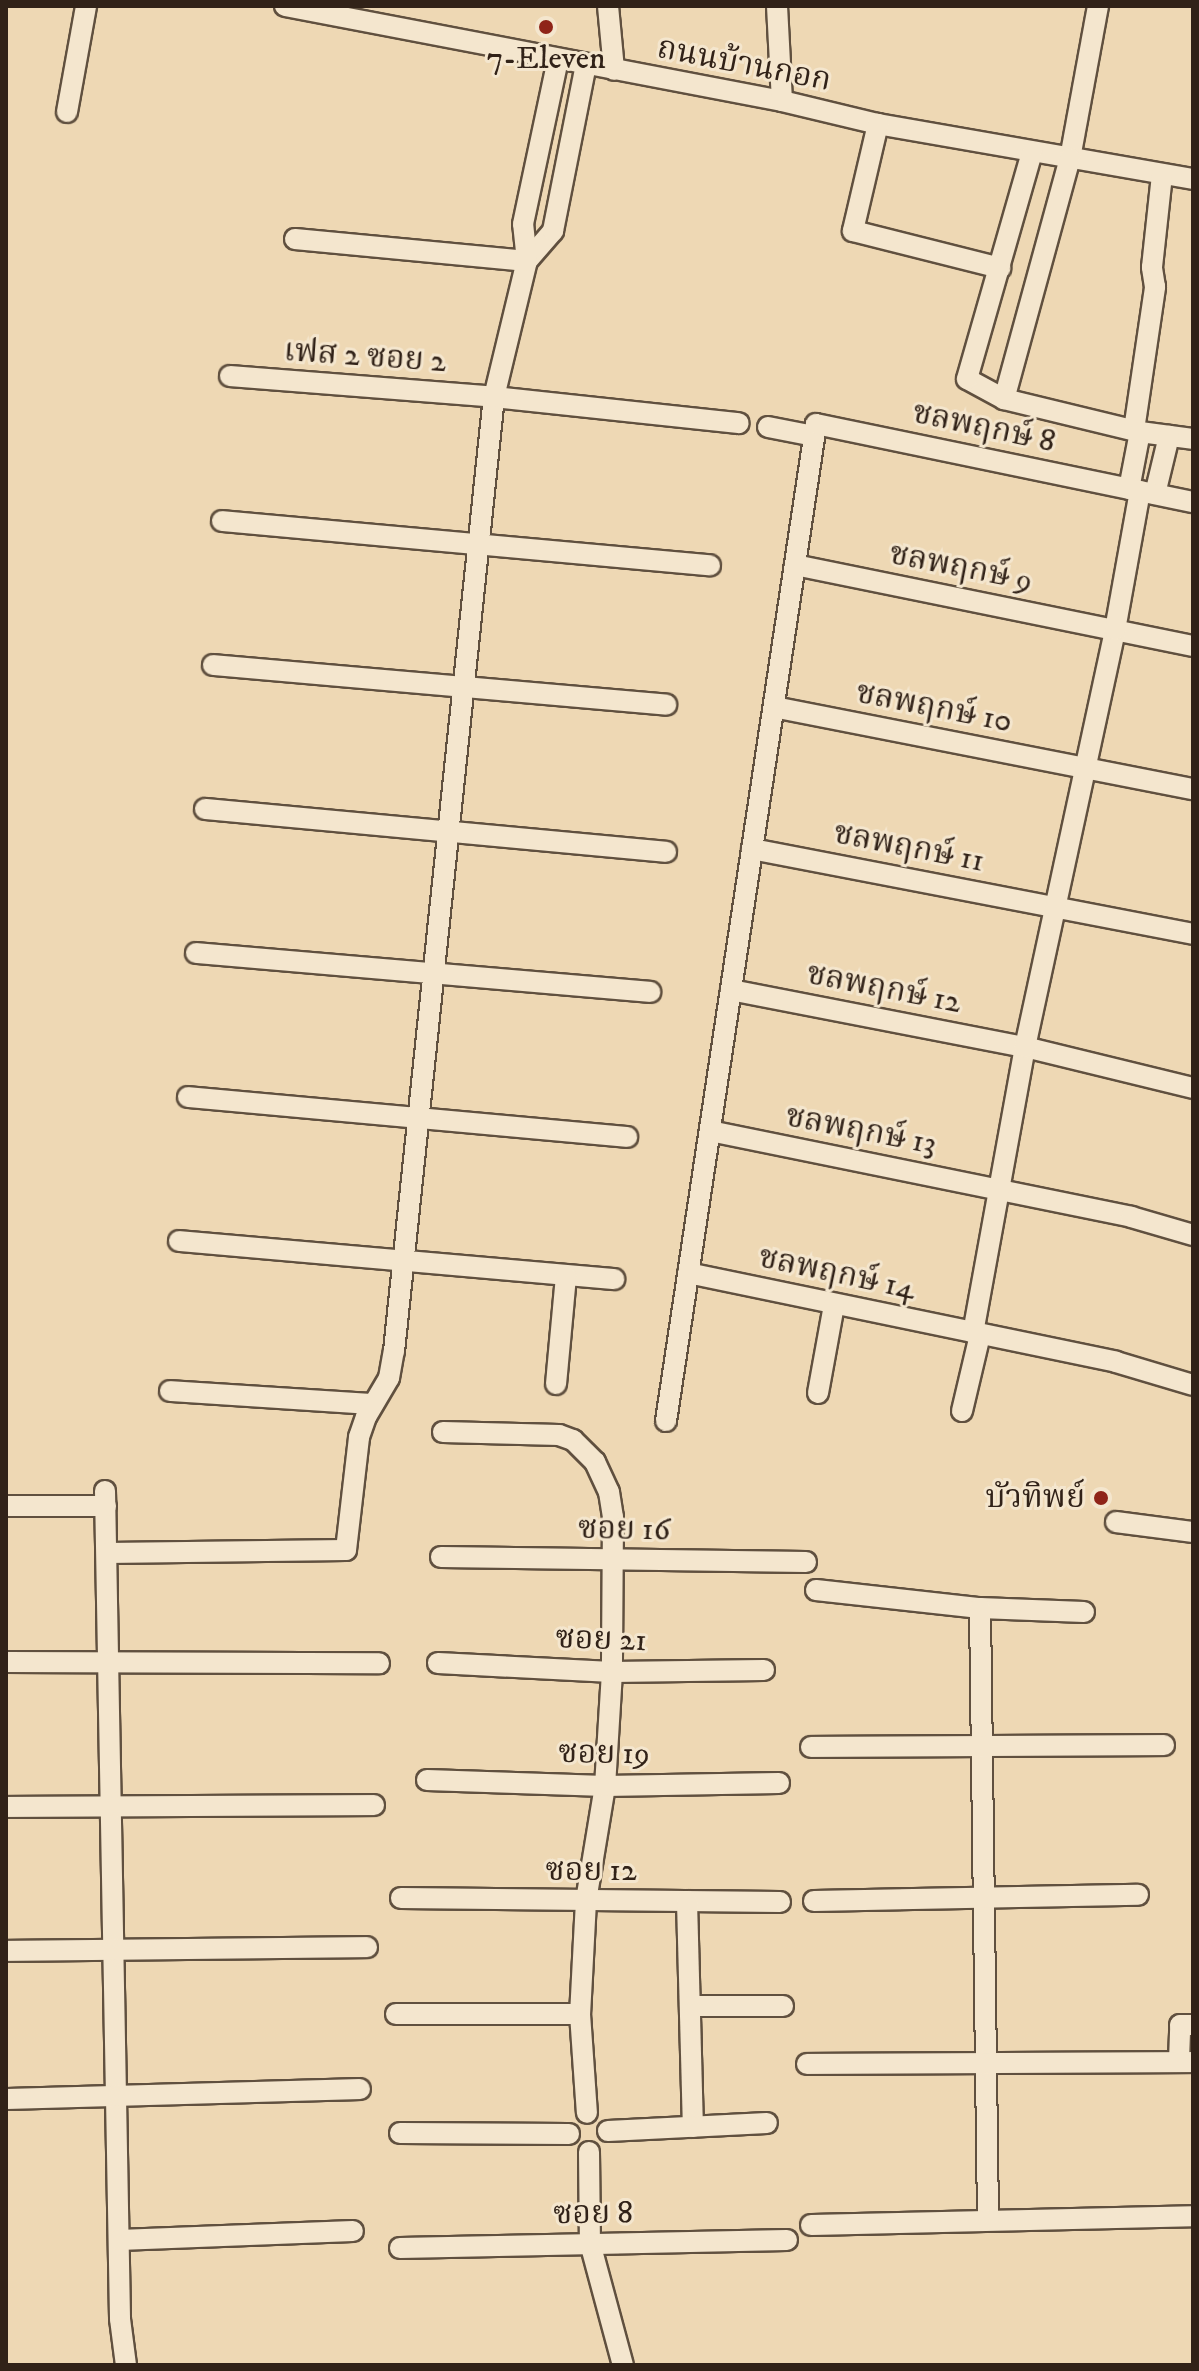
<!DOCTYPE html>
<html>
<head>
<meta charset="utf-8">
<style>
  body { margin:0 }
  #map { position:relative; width:1199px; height:2371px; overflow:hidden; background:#eed8b4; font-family:"IM FELL DW Pica","Noto Serif Thai",serif }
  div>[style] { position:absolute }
  .roads { filter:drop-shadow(2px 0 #60503f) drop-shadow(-2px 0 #60503f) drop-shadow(0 2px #60503f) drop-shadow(0 -2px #60503f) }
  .minor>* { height:20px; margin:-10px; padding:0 10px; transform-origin:10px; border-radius:10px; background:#f4e6ce }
  .dots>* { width:22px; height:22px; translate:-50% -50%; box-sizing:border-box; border:4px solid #f4e6ce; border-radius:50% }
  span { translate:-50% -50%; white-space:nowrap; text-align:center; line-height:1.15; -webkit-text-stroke:6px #f4e6ce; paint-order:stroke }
  .poi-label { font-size:32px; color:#312218 }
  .right { translate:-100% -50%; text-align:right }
  .street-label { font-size:32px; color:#312218 }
  .frame { position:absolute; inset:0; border:8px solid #312218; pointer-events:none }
</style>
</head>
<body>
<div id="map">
  <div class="roads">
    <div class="minor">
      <i style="left:285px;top:6px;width:506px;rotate:10.82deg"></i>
      <i style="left:782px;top:101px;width:99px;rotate:13.5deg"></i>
      <i style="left:878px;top:124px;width:320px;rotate:9.9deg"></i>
      <i style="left:608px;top:6px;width:64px;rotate:84.6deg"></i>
      <i style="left:777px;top:6px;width:95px;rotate:87deg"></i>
      <i style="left:1098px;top:6px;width:155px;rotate:100.4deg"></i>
      <i style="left:1070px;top:158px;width:250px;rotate:105.3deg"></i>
      <i style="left:1004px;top:399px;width:140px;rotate:13.6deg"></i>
      <i style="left:1140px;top:432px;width:53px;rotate:7.5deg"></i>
      <i style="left:67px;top:112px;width:108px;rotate:-79.8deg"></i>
      <i style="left:878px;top:124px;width:110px;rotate:103.2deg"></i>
      <i style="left:853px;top:231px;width:152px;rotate:14.1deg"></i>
      <i style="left:295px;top:239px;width:233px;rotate:5.4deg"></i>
      <i style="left:527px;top:261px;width:40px;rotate:-49deg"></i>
      <i style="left:553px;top:231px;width:169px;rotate:-78.8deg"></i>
      <i style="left:230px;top:376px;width:265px;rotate:4.5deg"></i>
      <i style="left:494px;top:397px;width:246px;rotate:6.1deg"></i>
      <i style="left:1004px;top:399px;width:42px;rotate:-151.6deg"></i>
      <i style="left:967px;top:379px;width:236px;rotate:-74deg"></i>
      <i style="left:768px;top:427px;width:47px;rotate:11.1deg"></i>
      <i style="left:1134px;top:430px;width:145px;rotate:-81.6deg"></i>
      <i style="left:1155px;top:287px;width:20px;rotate:-99deg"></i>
      <i style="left:1152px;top:267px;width:93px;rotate:-83.8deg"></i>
      <i style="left:1129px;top:489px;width:58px;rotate:-79.1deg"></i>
      <i style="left:1155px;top:494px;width:60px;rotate:-76.4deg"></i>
      <i style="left:222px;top:521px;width:490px;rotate:5.2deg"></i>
      <i style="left:795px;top:565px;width:406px;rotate:11.5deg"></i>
      <i style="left:213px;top:665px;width:455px;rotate:5deg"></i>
      <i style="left:774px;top:707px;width:427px;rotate:11.1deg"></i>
      <i style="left:205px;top:809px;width:463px;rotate:5.3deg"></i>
      <i style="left:752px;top:849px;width:449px;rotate:10.9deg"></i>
      <i style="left:196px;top:953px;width:456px;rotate:4.9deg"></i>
      <i style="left:731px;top:990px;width:299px;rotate:11deg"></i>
      <i style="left:1025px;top:1047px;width:173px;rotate:13.7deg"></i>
      <i style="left:188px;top:1097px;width:441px;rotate:5.2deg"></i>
      <i style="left:710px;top:1131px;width:430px;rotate:11.5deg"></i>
      <i style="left:1131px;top:1217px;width:65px;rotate:16.2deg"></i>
      <i style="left:179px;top:1241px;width:437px;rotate:5deg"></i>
      <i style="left:688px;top:1273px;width:437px;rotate:11.7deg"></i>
      <i style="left:1116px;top:1362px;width:80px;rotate:16.6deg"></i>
      <i style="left:973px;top:1333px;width:291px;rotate:-79.7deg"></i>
      <i style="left:1025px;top:1047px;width:427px;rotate:-77.8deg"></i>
      <i style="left:1115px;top:630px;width:141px;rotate:-79.8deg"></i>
      <i style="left:556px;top:1384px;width:108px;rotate:-84.7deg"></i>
      <i style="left:170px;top:1391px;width:203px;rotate:3.7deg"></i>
      <i style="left:818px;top:1393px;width:89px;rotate:-79.7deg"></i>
      <i style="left:962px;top:1411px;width:78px;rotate:-76.7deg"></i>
      <i style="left:666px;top:1421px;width:1008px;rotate:-81.44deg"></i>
      <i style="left:816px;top:424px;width:385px;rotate:11.7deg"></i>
      <i style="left:443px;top:1432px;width:116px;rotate:1.5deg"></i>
      <i style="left:559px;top:1435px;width:15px;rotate:20deg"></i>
      <i style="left:573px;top:1440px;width:31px;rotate:45deg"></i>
      <i style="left:595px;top:1462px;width:33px;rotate:65deg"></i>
      <i style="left:609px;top:1492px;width:25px;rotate:81deg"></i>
      <i style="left:613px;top:1517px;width:155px;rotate:90.4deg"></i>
      <i style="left:612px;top:1672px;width:114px;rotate:93.5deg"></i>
      <i style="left:605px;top:1786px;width:117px;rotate:99.4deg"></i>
      <i style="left:586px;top:1901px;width:113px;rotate:93deg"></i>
      <i style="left:580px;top:2014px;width:99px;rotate:86deg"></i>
      <i style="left:105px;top:1491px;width:828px;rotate:88.96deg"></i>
      <i style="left:120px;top:2319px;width:46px;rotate:82.6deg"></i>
      <i style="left:6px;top:1506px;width:100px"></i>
      <i style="left:1116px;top:1522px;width:78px;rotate:7.4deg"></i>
      <i style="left:107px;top:1553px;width:239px;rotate:-0.7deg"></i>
      <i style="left:346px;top:1550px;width:114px;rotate:-83.4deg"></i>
      <i style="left:359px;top:1437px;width:21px;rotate:-71deg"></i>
      <i style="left:366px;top:1417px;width:45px;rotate:-59.5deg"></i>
      <i style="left:389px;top:1378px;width:27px;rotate:-80deg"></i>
      <i style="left:394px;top:1351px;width:959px;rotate:-84.02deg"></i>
      <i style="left:494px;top:397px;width:140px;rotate:-76.4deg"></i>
      <i style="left:527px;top:261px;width:37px;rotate:-96deg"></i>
      <i style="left:523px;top:224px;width:168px;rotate:-78deg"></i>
      <i style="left:441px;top:1557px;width:365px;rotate:0.8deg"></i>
      <i style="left:816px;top:1590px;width:165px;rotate:6.3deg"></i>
      <i style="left:980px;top:1608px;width:104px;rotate:2.2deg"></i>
      <i style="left:980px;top:1608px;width:611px;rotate:89.25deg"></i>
      <i style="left:6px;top:1662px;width:373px;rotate:0.2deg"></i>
      <i style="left:438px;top:1663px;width:174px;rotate:3deg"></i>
      <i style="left:612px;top:1672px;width:152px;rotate:-0.8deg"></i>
      <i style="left:811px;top:1747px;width:353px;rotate:-0.3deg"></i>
      <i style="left:427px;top:1780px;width:178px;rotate:1.9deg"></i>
      <i style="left:605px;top:1786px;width:174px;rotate:-1deg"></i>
      <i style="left:6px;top:1807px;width:368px;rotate:-0.3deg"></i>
      <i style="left:401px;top:1898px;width:379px;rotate:0.6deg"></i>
      <i style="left:687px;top:1901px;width:226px;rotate:88.5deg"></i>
      <i style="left:814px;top:1901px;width:324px;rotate:-1.1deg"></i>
      <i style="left:6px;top:1951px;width:361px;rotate:-0.6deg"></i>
      <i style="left:692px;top:2006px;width:91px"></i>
      <i style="left:396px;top:2014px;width:184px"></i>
      <i style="left:1179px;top:2061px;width:36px;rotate:-88deg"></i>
      <i style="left:1180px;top:2025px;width:13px"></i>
      <i style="left:807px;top:2064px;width:386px;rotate:-0.3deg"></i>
      <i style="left:6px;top:2099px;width:354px;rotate:-1.6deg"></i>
      <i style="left:608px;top:2131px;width:159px;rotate:-2.9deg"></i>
      <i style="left:400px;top:2133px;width:169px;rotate:0.3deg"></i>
      <i style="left:589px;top:2152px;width:91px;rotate:89.4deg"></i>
      <i style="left:590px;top:2243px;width:126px;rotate:74.9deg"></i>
      <i style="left:811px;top:2225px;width:382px;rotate:-1.3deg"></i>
      <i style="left:119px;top:2240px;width:234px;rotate:-2.2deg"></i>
      <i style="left:400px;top:2248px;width:387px;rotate:-1.2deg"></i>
    </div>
  </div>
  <div class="dots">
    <i style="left:546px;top:27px;background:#8f2418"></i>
    <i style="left:1101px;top:1498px;background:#8f2418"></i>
  </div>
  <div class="poi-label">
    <span style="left:546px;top:59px">7-Eleven</span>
    <span class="right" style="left:1085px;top:1498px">บัวทิพย์</span>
  </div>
  <div class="street-label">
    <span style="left:744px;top:65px;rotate:11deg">ถนนบ้านกอก</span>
    <span style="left:365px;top:357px;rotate:4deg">เฟส 2 ซอย 2</span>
    <span style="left:984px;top:428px;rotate:12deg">ชลพฤกษ์ 8</span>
    <span style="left:961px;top:568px;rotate:11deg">ชลพฤกษ์ 9</span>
    <span style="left:934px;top:708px;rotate:11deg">ชลพฤกษ์ 10</span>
    <span style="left:909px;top:848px;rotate:11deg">ชลพฤกษ์ 11</span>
    <span style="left:884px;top:989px;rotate:11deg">ชลพฤกษ์ 12</span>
    <span style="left:861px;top:1131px;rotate:11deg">ชลพฤกษ์ 13</span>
    <span style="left:837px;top:1274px;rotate:12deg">ชลพฤกษ์ 14</span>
    <span style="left:624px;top:1530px;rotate:1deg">ซอย 16</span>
    <span style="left:601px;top:1640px;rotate:2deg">ซอย 21</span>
    <span style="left:604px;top:1754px;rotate:1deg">ซอย 19</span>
    <span style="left:591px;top:1871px">ซอย 12</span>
    <span style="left:593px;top:2214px;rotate:-1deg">ซอย 8</span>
  </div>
  <div class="frame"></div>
</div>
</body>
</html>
